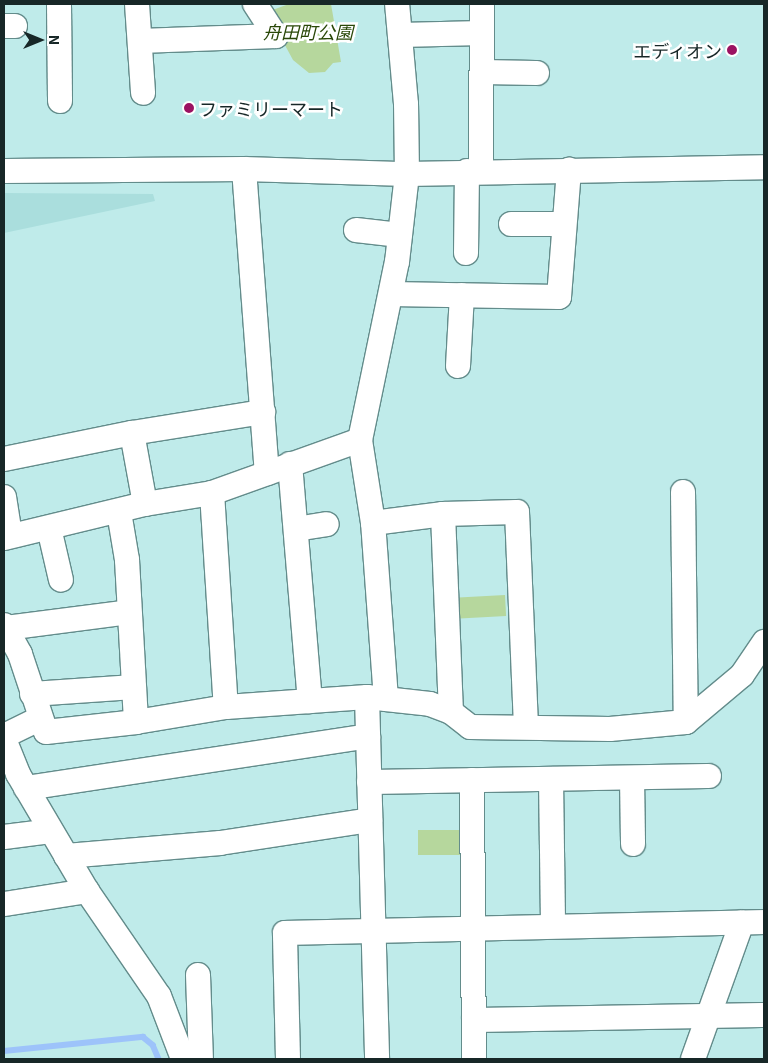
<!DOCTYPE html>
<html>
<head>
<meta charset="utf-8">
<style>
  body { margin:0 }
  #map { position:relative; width:768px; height:1063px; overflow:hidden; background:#bfebea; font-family:Georgia,"Noto Sans JP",serif }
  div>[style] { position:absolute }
  .built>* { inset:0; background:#aadedd }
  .green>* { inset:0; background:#b6d79d; transform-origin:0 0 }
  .stream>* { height:5.5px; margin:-2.75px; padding:0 2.75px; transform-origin:2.75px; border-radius:2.75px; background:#9dc3fa }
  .roads { filter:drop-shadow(1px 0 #638c8b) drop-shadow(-1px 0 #638c8b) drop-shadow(0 1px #638c8b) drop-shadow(0 -1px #638c8b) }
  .minor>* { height:24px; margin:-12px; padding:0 12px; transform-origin:12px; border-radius:12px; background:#fff }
  .dots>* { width:14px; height:14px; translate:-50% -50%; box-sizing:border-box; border:2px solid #fff; border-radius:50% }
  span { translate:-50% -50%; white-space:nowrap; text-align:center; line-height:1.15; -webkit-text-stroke:5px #fff; paint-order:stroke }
  .park-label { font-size:18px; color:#2a4808; font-style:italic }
  .poi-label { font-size:18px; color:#172727 }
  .right { translate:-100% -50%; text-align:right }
  .left { translate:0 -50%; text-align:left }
  .frame { position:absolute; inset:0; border:5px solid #172727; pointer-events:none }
  .north { position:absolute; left:15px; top:15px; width:50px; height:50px; -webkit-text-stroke:4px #fff; paint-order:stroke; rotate:90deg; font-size:14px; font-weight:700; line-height:20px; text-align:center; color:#172727 }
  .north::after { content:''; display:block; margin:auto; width:18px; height:22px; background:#172727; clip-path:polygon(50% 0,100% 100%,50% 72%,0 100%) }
</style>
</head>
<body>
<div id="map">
  <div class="built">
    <i style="clip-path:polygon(4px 193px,153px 194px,155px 201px,4px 233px)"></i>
  </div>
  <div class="green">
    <i style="clip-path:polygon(289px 4px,331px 4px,341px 62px,333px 63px,325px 72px,309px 73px,293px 60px,267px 12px)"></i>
    <i style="left:505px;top:595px;width:21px;height:51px;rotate:87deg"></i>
    <i style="left:462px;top:830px;width:25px;height:44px;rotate:90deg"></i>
  </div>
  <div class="stream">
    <i style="left:4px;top:1051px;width:140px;rotate:-5.8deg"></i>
    <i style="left:143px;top:1037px;width:13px;rotate:39deg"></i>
    <i style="left:153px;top:1045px;width:15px;rotate:67deg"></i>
  </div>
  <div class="roads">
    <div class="minor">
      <i style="left:59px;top:4px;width:97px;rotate:89.4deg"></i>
      <i style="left:137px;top:4px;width:89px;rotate:86.1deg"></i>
      <i style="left:255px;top:4px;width:38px;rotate:57deg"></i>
      <i style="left:4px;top:26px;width:11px"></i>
      <i style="left:400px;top:35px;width:82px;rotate:-1.4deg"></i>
      <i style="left:140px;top:41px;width:136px;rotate:-2.1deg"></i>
      <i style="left:482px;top:72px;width:55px;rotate:1deg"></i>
      <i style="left:244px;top:169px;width:305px;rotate:85.7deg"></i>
      <i style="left:4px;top:171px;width:240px;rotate:-0.5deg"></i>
      <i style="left:244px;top:169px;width:163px;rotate:1.8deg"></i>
      <i style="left:407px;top:174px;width:357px;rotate:-1.1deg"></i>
      <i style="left:481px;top:171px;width:167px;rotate:-89.7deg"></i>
      <i style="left:511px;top:224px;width:53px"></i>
      <i style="left:356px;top:230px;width:44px;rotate:6.5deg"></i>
      <i style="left:466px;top:253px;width:82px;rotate:-89.3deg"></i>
      <i style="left:391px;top:294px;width:168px;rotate:1deg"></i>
      <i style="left:559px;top:297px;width:128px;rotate:-85.5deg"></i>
      <i style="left:458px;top:366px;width:71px;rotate:-86.8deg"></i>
      <i style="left:132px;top:433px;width:72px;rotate:79.6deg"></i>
      <i style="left:4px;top:459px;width:131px;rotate:-11.5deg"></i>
      <i style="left:132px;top:433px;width:133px;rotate:-9.1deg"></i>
      <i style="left:290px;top:464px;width:238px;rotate:85.2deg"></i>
      <i style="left:683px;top:492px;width:230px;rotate:89.3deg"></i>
      <i style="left:212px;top:493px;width:214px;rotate:86.3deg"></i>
      <i style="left:4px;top:497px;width:39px;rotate:81deg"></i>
      <i style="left:119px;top:512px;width:49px;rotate:80.5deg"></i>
      <i style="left:127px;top:560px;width:162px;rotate:86.8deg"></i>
      <i style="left:443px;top:514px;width:198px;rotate:87.7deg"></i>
      <i style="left:373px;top:523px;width:71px;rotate:-7.3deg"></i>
      <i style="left:443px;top:514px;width:74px;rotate:-1.5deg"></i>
      <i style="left:517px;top:512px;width:213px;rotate:87.6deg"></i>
      <i style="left:49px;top:528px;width:53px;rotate:77deg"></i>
      <i style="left:296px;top:529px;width:31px;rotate:-9deg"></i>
      <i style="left:4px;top:538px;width:145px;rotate:-13.6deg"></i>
      <i style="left:145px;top:504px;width:68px;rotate:-9.3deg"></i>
      <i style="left:212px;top:493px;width:157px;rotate:-19.7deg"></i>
      <i style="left:4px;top:625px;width:33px;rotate:61deg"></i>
      <i style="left:20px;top:654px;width:82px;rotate:71.6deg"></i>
      <i style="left:46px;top:732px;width:91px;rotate:-6.3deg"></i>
      <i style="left:136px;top:722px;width:91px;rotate:-9.5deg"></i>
      <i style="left:226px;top:707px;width:141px;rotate:-4.1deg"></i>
      <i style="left:367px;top:697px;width:63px;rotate:6.3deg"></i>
      <i style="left:430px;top:704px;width:22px;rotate:21deg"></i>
      <i style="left:451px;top:712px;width:24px;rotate:38deg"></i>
      <i style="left:470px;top:727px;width:140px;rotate:0.8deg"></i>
      <i style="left:610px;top:729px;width:76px;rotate:-5.3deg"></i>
      <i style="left:686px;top:722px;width:73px;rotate:-40deg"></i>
      <i style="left:742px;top:675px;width:40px;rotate:-56deg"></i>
      <i style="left:6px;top:628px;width:124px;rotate:-7.4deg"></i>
      <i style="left:32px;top:694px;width:102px;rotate:-3.9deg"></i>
      <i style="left:367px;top:697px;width:362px;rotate:88.4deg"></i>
      <i style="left:386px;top:699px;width:176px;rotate:-94.2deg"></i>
      <i style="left:373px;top:523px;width:84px;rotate:-98.9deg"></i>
      <i style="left:360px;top:440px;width:182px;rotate:-78.3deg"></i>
      <i style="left:397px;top:262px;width:89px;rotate:-83.5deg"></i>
      <i style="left:407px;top:174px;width:70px;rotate:-90.8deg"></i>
      <i style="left:406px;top:104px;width:100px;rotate:-95.1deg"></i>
      <i style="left:4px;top:736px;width:39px;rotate:-26deg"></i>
      <i style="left:4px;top:739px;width:38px;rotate:68deg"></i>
      <i style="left:18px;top:774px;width:136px;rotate:59.5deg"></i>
      <i style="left:87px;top:891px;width:127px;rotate:55.6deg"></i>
      <i style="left:159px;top:996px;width:67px;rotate:69.1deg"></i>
      <i style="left:632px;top:778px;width:66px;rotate:89.1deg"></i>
      <i style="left:551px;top:779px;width:147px;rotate:89.2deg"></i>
      <i style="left:472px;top:780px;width:279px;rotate:89.6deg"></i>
      <i style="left:369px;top:782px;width:340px;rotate:-1deg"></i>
      <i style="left:26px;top:788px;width:346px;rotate:-8.6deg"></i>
      <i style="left:4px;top:837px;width:47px;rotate:-7.3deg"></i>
      <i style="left:66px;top:856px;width:155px;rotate:-4.8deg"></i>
      <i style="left:220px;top:843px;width:152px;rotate:-8.7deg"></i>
      <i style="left:4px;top:904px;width:84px;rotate:-8.9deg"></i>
      <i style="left:198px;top:975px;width:84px;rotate:88deg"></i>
      <i style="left:474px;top:1020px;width:290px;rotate:-1deg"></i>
      <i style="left:288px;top:1059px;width:126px;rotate:-91.4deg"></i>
      <i style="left:285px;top:933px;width:479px;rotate:-1.3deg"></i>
      <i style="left:693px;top:1059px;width:145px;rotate:-70.3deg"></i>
    </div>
  </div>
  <div class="dots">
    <i style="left:732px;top:50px;background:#9b1262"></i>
    <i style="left:189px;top:108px;background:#9b1262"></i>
  </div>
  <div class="park-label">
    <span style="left:308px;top:31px">舟田町公園</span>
  </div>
  <div class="poi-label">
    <span class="right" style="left:722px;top:50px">エディオン</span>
    <span class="left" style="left:199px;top:108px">ファミリーマート</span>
  </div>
  <div class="frame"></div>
  <div class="north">N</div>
</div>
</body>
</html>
